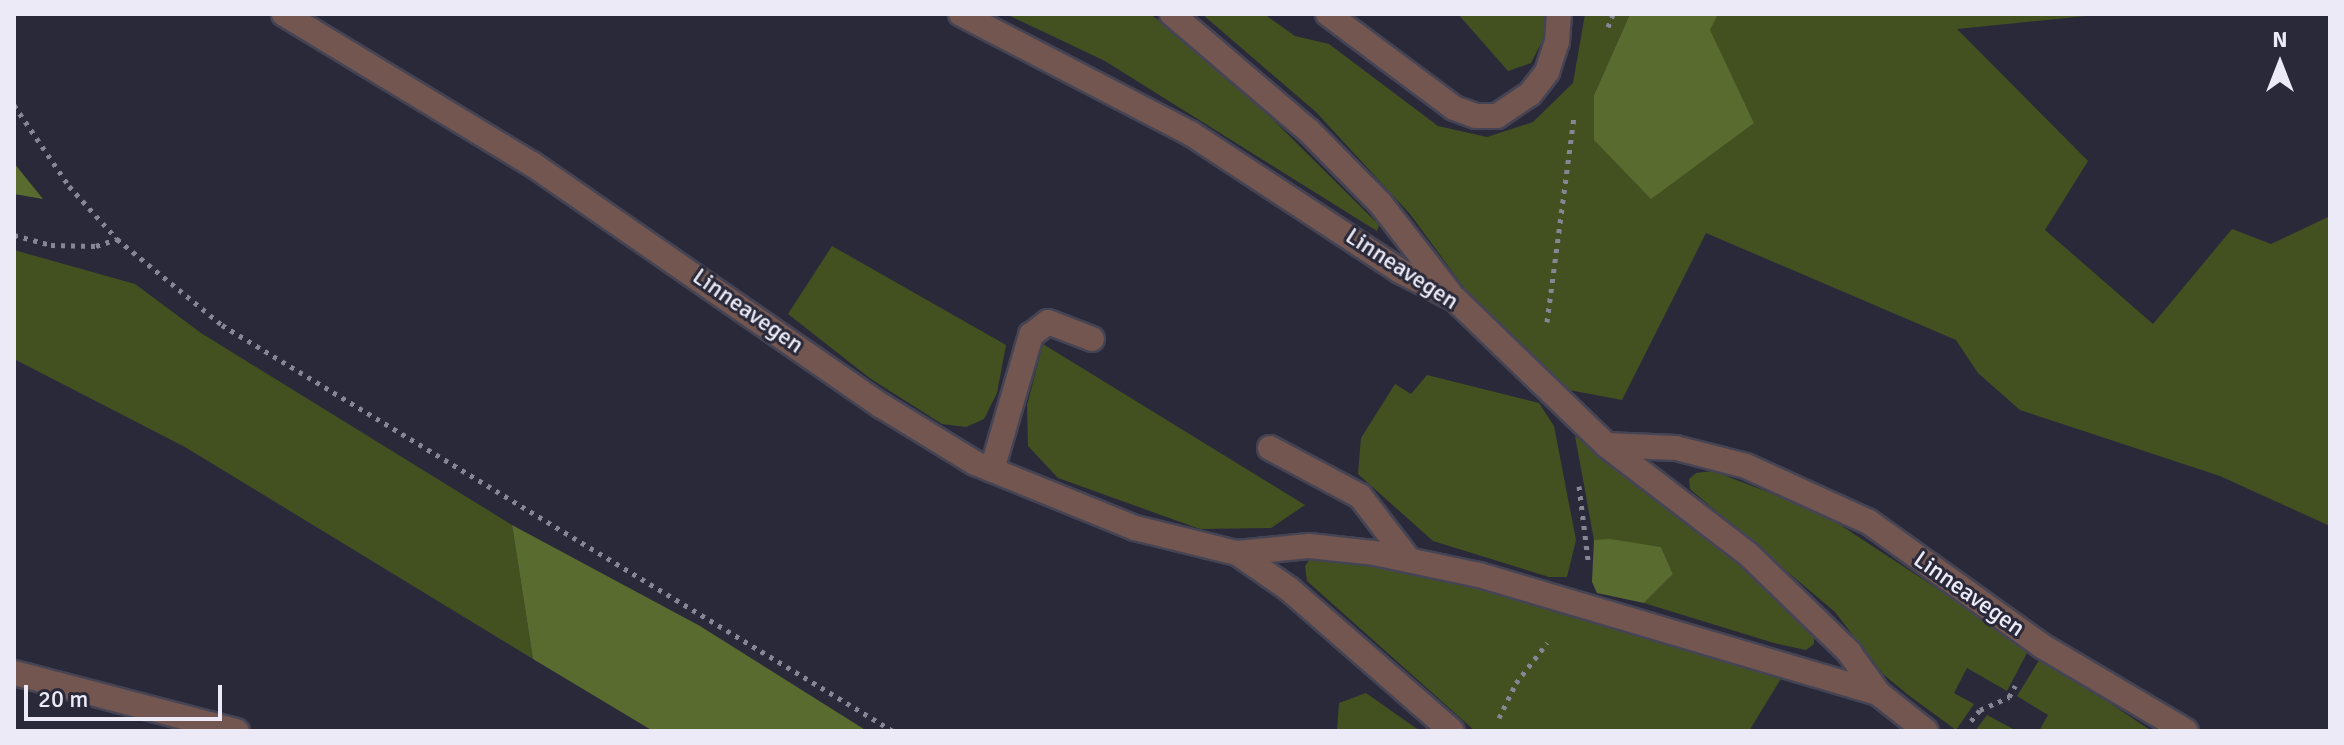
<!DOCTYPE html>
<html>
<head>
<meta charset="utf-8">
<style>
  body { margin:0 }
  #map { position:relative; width:2344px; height:745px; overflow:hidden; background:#2a293a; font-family:Signika,sans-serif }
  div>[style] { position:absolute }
  .green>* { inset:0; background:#435120 }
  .forest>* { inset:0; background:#5a6b2f }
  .path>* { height:5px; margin-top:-2.5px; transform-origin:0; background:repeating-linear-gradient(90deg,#878695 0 4px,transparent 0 10px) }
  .roads { filter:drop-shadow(2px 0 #454454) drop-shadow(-2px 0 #454454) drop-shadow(0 2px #454454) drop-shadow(0 -2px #454454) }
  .minor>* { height:24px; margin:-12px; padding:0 12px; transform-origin:12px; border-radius:12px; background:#72564f }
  span { translate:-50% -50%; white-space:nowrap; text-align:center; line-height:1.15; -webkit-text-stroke:6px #2a293a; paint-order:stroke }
  .street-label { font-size:24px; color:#ebeaf6 }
  .frame { position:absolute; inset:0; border:16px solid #ebeaf6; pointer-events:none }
  .north { position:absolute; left:2240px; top:24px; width:80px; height:80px; -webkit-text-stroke:6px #2a293a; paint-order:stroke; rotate:0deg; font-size:22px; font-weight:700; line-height:32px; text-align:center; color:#ebeaf6 }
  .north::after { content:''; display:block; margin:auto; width:28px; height:36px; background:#ebeaf6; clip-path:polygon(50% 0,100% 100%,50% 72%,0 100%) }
  .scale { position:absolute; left:24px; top:685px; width:198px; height:36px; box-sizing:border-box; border:4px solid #ebeaf6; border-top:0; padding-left:10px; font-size:24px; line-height:28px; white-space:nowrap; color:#ebeaf6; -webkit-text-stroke:6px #2a293a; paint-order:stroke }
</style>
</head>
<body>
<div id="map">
  <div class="green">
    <i style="clip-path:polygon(1006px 14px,1150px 14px,1210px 57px,1379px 225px,1377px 231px,1105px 61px)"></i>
    <i style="clip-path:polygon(1202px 14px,1264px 14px,1295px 36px,1329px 44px,1438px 126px,1487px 137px,1533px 122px,1573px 83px,1585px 14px,1630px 14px,1594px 95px,1754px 123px,1709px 30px,1718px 14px,2105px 14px,1957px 29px,2088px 161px,2045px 230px,2153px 324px,2232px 229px,2271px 244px,2330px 216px,2330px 526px,2220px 476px,2020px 410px,1978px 373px,1956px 340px,1706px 233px,1622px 400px,1569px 390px,1476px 304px,1410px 214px,1316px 112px)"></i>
    <i style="clip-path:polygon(1458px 14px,1547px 14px,1551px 24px,1531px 63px,1508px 71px)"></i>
    <i style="clip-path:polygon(832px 246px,1006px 345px,997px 393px,984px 419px,966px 427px,942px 424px,871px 379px,788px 314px)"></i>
    <i style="clip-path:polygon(14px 250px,135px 284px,201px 333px,512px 525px,533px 659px,185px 447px,14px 359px)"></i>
    <i style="clip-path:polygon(1043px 344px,1305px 505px,1271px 528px,1200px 529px,1058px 478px,1028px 446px,1027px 405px)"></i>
    <i style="clip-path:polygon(1427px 375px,1539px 403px,1554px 426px,1576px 540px,1567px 577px,1549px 577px,1433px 541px,1358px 474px,1361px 438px,1395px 384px,1411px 394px)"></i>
    <i style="clip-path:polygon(1575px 436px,1772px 589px,1814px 630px,1814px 644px,1806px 650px,1774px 643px,1644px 603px,1673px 574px,1661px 547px,1594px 540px)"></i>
    <i style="clip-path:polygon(1713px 471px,1822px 513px,2029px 649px,2007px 691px,1967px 668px,1954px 693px,1974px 704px,1956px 730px,1907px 694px,1883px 674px,1835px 612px,1690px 489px,1689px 479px,1696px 473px)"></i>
    <i style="clip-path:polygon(1328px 552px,1529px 595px,1782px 677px,1749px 731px,1475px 731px,1307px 581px,1305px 566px,1312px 556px)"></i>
    <i style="clip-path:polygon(2041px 657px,2147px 728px,2152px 731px,2039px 731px,2048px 715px,2017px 696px)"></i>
    <i style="clip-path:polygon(1366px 693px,1420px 731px,1337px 731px,1339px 703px)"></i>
    <i style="clip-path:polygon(1987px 715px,2017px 731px,1975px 731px)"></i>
  </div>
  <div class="forest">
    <i style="clip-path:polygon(1630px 14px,1718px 14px,1710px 30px,1754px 123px,1651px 199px,1594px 140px,1594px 95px)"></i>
    <i style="clip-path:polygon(14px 163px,43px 199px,14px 194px)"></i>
    <i style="clip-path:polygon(512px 525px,700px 626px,867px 731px,653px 731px,533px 659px)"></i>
    <i style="clip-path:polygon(1610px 539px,1661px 547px,1673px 574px,1644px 603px,1597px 593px,1592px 582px,1594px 540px)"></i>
  </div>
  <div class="path">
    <i style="left:1608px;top:27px;width:14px;rotate:-69deg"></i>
    <i style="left:14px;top:105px;width:98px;rotate:55.8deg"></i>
    <i style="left:69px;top:186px;width:72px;rotate:47.8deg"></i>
    <i style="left:117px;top:239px;width:136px;rotate:39.3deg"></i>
    <i style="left:222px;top:325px;width:784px;rotate:31.18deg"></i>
    <i style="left:14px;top:235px;width:38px;rotate:15deg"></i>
    <i style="left:51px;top:245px;width:45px;rotate:1.3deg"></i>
    <i style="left:96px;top:246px;width:22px;rotate:-18deg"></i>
    <i style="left:1547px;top:322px;width:206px;rotate:-82.5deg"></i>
    <i style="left:1579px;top:486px;width:74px;rotate:83deg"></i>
    <i style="left:1499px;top:718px;width:39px;rotate:-64deg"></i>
    <i style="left:1516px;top:683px;width:51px;rotate:-52.2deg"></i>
    <i style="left:1971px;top:721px;width:14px;rotate:-51deg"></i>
    <i style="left:1980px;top:710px;width:32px;rotate:-24deg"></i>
    <i style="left:2009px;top:697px;width:13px;rotate:-61deg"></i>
  </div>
  <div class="roads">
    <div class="minor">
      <i style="left:284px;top:14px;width:290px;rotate:31.2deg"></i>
      <i style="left:532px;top:164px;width:426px;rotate:34.7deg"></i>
      <i style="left:882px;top:406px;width:109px;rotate:31.5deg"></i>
      <i style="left:975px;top:463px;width:173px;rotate:22.1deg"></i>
      <i style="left:1135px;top:528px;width:105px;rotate:13.8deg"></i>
      <i style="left:1237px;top:553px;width:63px;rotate:34.7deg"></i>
      <i style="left:1289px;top:589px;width:216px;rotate:41.1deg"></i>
      <i style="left:961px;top:14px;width:258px;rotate:27.5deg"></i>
      <i style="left:1190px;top:133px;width:251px;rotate:33.3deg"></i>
      <i style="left:1400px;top:271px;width:62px;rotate:27deg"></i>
      <i style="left:1455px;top:299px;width:210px;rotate:44deg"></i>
      <i style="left:1606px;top:445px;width:179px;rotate:37.5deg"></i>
      <i style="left:1748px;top:554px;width:141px;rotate:44.1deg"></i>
      <i style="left:1849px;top:652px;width:50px;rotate:54.7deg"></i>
      <i style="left:1172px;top:14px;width:179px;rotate:40.5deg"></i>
      <i style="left:1308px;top:130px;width:103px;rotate:45.4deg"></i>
      <i style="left:1380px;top:203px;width:113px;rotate:52.2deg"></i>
      <i style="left:1328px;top:14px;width:157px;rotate:36.7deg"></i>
      <i style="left:1454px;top:108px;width:23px;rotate:20deg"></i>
      <i style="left:1476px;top:116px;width:21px"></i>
      <i style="left:1497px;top:116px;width:40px;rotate:-34deg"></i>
      <i style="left:1530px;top:94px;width:28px;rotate:-52deg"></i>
      <i style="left:1547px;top:72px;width:32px;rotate:-72deg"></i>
      <i style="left:1557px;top:42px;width:28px;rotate:-86deg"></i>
      <i style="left:1606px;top:445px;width:70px;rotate:2.5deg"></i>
      <i style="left:1676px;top:448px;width:72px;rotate:14.4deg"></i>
      <i style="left:1746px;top:466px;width:135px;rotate:24.5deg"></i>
      <i style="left:1869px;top:522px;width:213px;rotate:35.6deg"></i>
      <i style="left:2042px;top:646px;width:167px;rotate:30.6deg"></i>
      <i style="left:1270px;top:448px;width:102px;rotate:28.1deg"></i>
      <i style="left:1360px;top:496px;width:81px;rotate:52.6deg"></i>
      <i style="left:992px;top:470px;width:141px;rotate:-73.9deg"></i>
      <i style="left:1031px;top:335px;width:21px;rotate:-37deg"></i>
      <i style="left:1048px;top:322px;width:47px;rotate:21.1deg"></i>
      <i style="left:1237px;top:553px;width:72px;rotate:-5.6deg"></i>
      <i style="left:1309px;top:546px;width:65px;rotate:6.1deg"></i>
      <i style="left:1374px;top:553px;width:107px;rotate:11.8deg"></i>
      <i style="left:1479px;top:575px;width:416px;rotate:16.5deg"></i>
      <i style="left:1878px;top:693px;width:61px;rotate:38.4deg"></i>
      <i style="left:14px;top:673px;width:230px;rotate:14.6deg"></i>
    </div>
  </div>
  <div class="street-label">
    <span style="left:1402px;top:269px;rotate:33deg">Linneavegen</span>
    <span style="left:748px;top:311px;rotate:35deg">Linneavegen</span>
    <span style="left:1969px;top:594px;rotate:35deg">Linneavegen</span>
  </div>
  <div class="frame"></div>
  <div class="north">N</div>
  <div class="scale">20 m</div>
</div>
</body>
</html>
